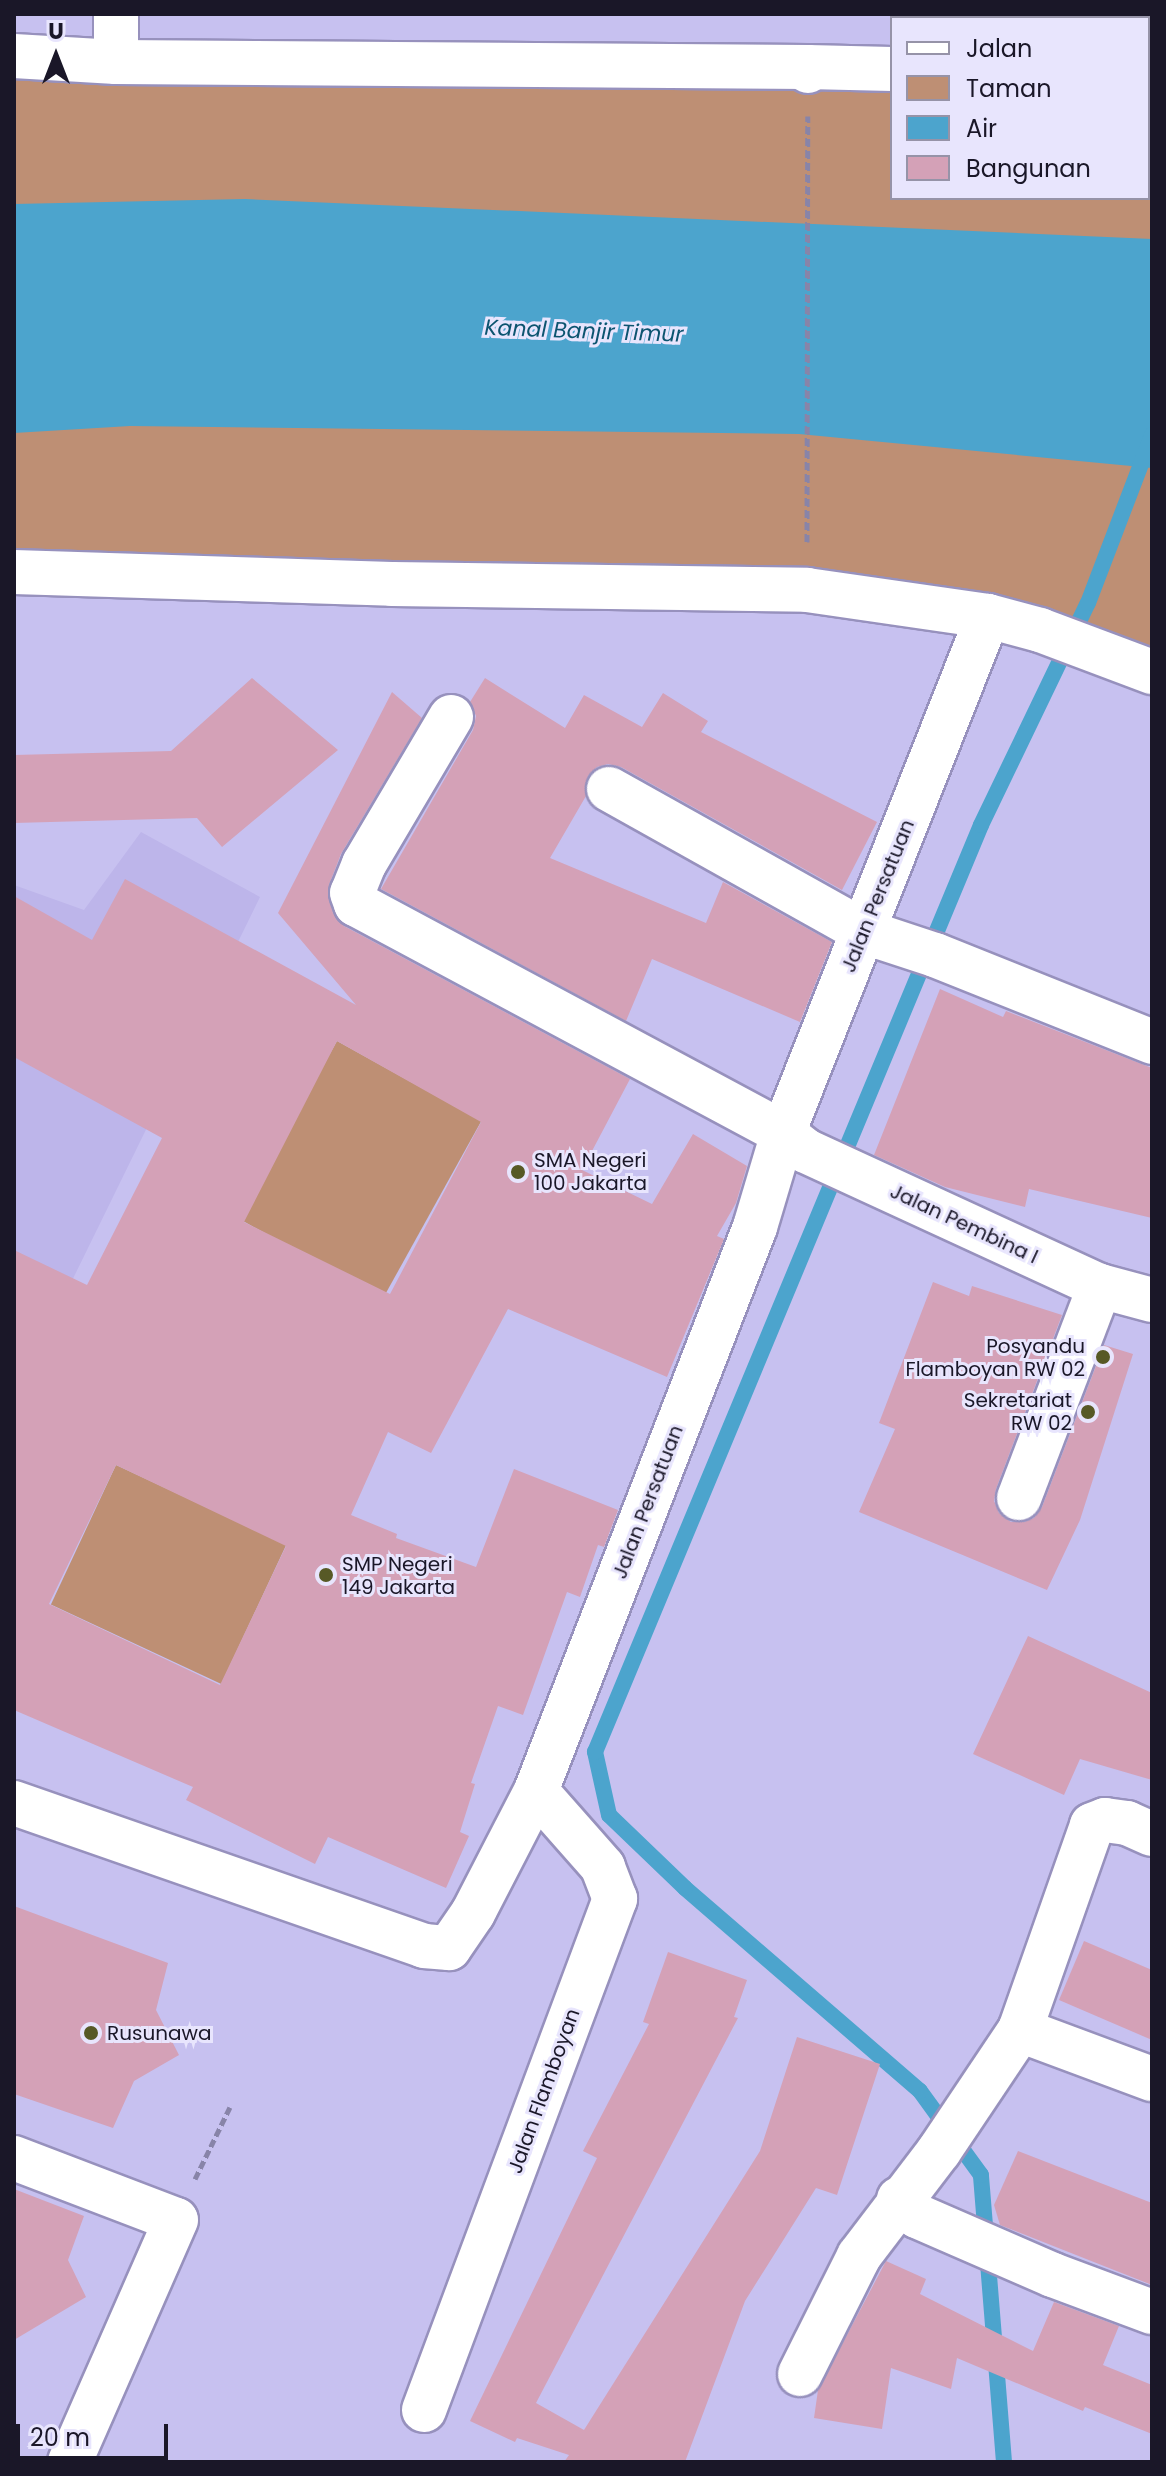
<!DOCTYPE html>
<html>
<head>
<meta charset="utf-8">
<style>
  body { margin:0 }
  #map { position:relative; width:1166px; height:2476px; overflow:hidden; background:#c7c1f0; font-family:Poppins,sans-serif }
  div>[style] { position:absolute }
  .built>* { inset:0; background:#bdb5ea }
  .green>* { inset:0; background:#be8f74; transform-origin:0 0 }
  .water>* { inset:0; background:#4ca4cd }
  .stream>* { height:16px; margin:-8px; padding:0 8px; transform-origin:8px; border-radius:8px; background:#4ca4cd }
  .building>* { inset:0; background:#d4a1b7 }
  .path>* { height:5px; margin-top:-2.5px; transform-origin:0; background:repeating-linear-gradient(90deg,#8884a8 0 8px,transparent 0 12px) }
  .roads { filter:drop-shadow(2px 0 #9791bd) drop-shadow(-2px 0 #9791bd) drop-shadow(0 2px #9791bd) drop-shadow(0 -2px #9791bd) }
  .minor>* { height:44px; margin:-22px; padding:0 22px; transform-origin:22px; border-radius:22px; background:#fff }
  .dots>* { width:22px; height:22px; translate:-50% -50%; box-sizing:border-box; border:4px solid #e8e5fd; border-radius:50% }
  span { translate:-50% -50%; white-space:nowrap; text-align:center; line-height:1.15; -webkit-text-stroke:6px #e8e5fd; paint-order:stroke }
  .street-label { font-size:20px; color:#1a1728 }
  .poi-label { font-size:20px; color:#1a1728 }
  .left { translate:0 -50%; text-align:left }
  .right { translate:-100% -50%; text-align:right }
  .water-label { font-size:22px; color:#0c5470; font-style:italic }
  .frame { position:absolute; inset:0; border:16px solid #1a1728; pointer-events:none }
  .legend { position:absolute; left:890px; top:16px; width:260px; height:184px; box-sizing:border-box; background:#e8e5fd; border:2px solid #9693a8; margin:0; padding:10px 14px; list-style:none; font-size:24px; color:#1a1728 }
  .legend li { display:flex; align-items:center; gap:16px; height:40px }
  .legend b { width:40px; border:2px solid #9693a8 }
  .north { position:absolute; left:16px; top:16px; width:80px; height:80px; -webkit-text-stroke:6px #e8e5fd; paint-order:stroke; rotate:0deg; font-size:22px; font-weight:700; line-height:32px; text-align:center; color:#1a1728 }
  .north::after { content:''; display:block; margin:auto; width:28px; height:36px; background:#1a1728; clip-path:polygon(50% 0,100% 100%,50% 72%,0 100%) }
  .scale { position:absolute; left:16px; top:2424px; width:152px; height:36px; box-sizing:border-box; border:4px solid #1a1728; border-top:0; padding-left:10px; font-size:24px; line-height:28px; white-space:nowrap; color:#1a1728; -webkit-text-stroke:6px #e8e5fd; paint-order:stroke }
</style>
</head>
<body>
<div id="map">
  <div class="built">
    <i style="clip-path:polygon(141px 832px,260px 897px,14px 1399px,14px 885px,84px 910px)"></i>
  </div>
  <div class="green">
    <i style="clip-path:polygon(14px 56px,892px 69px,892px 198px,1148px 198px,1148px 75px,1152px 75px,1152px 672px,988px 616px,14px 571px)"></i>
    <i style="left:337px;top:1041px;width:165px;height:203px;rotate:29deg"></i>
    <i style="left:116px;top:1465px;width:188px;height:154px;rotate:25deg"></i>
  </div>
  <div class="water">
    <i style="clip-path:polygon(245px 199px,1152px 239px,1152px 468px,799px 434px,130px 426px,14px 433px,14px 204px)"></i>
  </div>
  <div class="stream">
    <i style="left:1004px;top:2462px;width:288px;rotate:-94.6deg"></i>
    <i style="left:981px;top:2175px;width:104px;rotate:-126deg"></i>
    <i style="left:920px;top:2091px;width:311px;rotate:-139.2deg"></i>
    <i style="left:685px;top:1888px;width:105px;rotate:-136.2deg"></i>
    <i style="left:609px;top:1815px;width:65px;rotate:-102.5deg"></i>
    <i style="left:595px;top:1752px;width:1004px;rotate:-67.39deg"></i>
    <i style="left:981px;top:825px;width:246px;rotate:-64.3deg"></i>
    <i style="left:1088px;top:603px;width:180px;rotate:-69.1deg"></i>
  </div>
  <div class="building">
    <i style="clip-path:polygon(252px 678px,338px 750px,222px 847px,197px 818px,14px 823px,14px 755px,171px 751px)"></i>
    <i style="clip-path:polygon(485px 678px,565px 728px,584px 695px,642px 727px,663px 693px,708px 721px,701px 732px,877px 822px,842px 890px,621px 767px,608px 764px,597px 767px,588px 776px,586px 796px,550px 858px,706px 923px,723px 882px,832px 942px,800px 1022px,652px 959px,626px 1021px,381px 889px,473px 730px,476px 716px,470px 702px)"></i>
    <i style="clip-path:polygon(evenodd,392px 692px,422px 718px,341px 854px,329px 885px,333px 913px,344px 926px,630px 1079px,582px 1170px,652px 1204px,693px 1134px,747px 1166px,736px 1203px,717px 1236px,724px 1239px,667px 1377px,508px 1309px,431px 1453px,388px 1432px,351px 1515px,397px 1534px,396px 1538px,476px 1567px,514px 1469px,618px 1510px,604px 1547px,598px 1545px,580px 1597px,567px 1592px,523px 1715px,498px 1706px,471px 1783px,475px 1784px,460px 1832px,469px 1836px,446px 1888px,328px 1837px,315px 1864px,186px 1800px,193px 1787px,14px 1710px,14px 1250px,87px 1285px,162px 1138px,14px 1057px,14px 896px,92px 940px,125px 879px,356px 1005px,278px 913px,392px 692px,337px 1041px,481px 1122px,390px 1294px,244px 1222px,337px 1041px,392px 692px,116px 1465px,286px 1546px,220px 1685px,49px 1604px,116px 1465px)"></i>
    <i style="clip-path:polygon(940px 989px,1003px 1017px,1006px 1011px,1152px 1068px,1152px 1218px,1029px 1189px,1025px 1207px,945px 1187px,874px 1155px)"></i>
    <i style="clip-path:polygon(933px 1282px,969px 1296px,972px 1286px,1062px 1315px,996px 1489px,994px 1501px,999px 1513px,1011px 1522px,1024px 1522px,1034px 1518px,1042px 1507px,1104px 1345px,1133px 1354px,1080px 1520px,1047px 1590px,859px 1512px,895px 1429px,879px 1423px)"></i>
    <i style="clip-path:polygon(1028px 1636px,1152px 1693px,1152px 1780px,1080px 1759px,1064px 1795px,973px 1754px)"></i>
    <i style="clip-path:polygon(14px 1906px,168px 1963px,156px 2010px,179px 2055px,134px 2081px,113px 2128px,14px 2094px)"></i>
    <i style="clip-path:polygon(1084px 1941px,1152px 1970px,1152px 2040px,1059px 2000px)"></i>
    <i style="clip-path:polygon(668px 1952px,747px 1980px,734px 2017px,738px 2018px,536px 2403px,584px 2430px,760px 2151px,797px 2037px,880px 2064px,837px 2195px,816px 2188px,745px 2301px,685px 2462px,564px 2462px,569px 2455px,517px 2438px,515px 2442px,470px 2421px,597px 2158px,583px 2151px,649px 2024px,643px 2022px)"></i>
    <i style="clip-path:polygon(1018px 2151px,1152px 2203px,1152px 2285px,1000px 2225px,994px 2205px)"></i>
    <i style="clip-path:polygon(14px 2189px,84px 2216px,68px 2260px,86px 2297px,14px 2340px)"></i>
    <i style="clip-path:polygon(886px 2261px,926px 2279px,920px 2294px,1033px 2351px,1054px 2302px,1119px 2326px,1103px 2365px,1152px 2385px,1152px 2434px,1085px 2407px,1083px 2411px,957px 2358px,951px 2389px,891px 2368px,882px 2429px,814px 2418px,818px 2390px)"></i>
  </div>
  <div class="path">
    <i style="left:807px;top:542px;width:426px;rotate:-89.9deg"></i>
    <i style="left:195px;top:2179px;width:80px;rotate:-64.1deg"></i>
  </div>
  <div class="roads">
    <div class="minor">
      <i style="left:116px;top:14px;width:48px;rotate:90deg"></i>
      <i style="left:14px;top:56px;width:102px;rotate:3.4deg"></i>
      <i style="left:116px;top:62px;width:692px;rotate:0.41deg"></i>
      <i style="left:808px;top:71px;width:4px;rotate:-90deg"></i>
      <i style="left:808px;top:67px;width:84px;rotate:1.4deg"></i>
      <i style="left:1148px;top:75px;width:4px"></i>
      <i style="left:14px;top:572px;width:378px;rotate:1.8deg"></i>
      <i style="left:392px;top:584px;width:415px;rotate:0.8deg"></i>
      <i style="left:807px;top:590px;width:183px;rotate:8.2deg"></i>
      <i style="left:988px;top:616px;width:54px;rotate:15.1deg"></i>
      <i style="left:1040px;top:630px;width:120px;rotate:20.6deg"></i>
      <i style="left:451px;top:717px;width:171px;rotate:120.6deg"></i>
      <i style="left:364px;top:864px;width:31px;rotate:112deg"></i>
      <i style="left:352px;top:893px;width:12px;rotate:70deg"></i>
      <i style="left:356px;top:904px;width:485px;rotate:28.2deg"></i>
      <i style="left:783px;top:1133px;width:29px;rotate:38deg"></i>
      <i style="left:806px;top:1151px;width:324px;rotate:24.7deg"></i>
      <i style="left:1100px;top:1286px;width:54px;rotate:15.1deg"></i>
      <i style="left:609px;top:789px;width:293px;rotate:29.2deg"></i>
      <i style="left:865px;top:932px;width:74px;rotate:18.2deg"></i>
      <i style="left:935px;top:955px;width:234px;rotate:21.8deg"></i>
      <i style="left:1019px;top:1498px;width:227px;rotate:-69.1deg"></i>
      <i style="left:14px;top:1803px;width:434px;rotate:19.2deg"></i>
      <i style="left:424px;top:1946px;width:25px;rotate:5deg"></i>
      <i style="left:449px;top:1948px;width:42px;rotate:-55.6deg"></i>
      <i style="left:473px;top:1913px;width:137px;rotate:-62.7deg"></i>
      <i style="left:536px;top:1791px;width:605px;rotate:-68.78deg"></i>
      <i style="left:755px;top:1227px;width:98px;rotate:-73.4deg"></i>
      <i style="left:783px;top:1133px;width:556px;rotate:-68.37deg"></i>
      <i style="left:1020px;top:2030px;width:141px;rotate:20.4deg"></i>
      <i style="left:14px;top:2158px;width:173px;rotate:20.9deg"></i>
      <i style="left:176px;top:2220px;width:264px;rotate:113.7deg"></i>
      <i style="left:899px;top:2199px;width:25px;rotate:43deg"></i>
      <i style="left:917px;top:2216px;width:148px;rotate:23.5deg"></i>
      <i style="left:1053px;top:2275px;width:106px;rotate:20.5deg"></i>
      <i style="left:800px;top:2374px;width:132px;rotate:-63.4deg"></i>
      <i style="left:859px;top:2256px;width:132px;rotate:-52.7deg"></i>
      <i style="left:939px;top:2151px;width:146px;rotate:-56.2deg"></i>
      <i style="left:1020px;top:2030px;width:217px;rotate:-70.6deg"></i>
      <i style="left:1092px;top:1825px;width:14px;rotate:-21deg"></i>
      <i style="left:1105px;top:1820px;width:22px;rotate:8deg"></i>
      <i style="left:1127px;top:1823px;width:27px;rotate:24deg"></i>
      <i style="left:424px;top:2410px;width:546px;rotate:-69.51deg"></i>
      <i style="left:615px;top:1899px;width:34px;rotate:-111deg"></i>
      <i style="left:603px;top:1867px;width:101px;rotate:-131.4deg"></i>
    </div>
  </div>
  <div class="dots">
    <i style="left:518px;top:1172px;background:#575926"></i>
    <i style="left:1103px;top:1357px;background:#575926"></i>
    <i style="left:1088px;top:1412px;background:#575926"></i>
    <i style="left:326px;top:1575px;background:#575926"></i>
    <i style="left:91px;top:2033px;background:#575926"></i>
  </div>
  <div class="street-label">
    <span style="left:878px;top:896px;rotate:-68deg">Jalan Persatuan</span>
    <span style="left:964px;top:1224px;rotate:25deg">Jalan Pembina I</span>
    <span style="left:648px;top:1502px;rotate:-69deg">Jalan Persatuan</span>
    <span style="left:544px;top:2091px;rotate:-70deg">Jalan Flamboyan</span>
  </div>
  <div class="poi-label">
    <span class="left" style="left:534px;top:1172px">SMA Negeri<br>100 Jakarta</span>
    <span class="right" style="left:1085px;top:1358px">Posyandu<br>Flamboyan RW 02</span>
    <span class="right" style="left:1072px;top:1412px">Sekretariat<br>RW 02</span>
    <span class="left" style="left:342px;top:1576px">SMP Negeri<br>149 Jakarta</span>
    <span class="left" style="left:107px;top:2033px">Rusunawa</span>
  </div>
  <div class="water-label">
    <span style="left:584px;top:331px;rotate:2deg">Kanal Banjir Timur</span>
  </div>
  <div class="frame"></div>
  <ul class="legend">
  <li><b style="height:10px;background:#fff"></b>Jalan</li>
  <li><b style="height:22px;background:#be8f74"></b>Taman</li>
  <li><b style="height:22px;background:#4ca4cd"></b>Air</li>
  <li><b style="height:22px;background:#d4a1b7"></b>Bangunan</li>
  </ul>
  <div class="north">U</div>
  <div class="scale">20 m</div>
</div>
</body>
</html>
